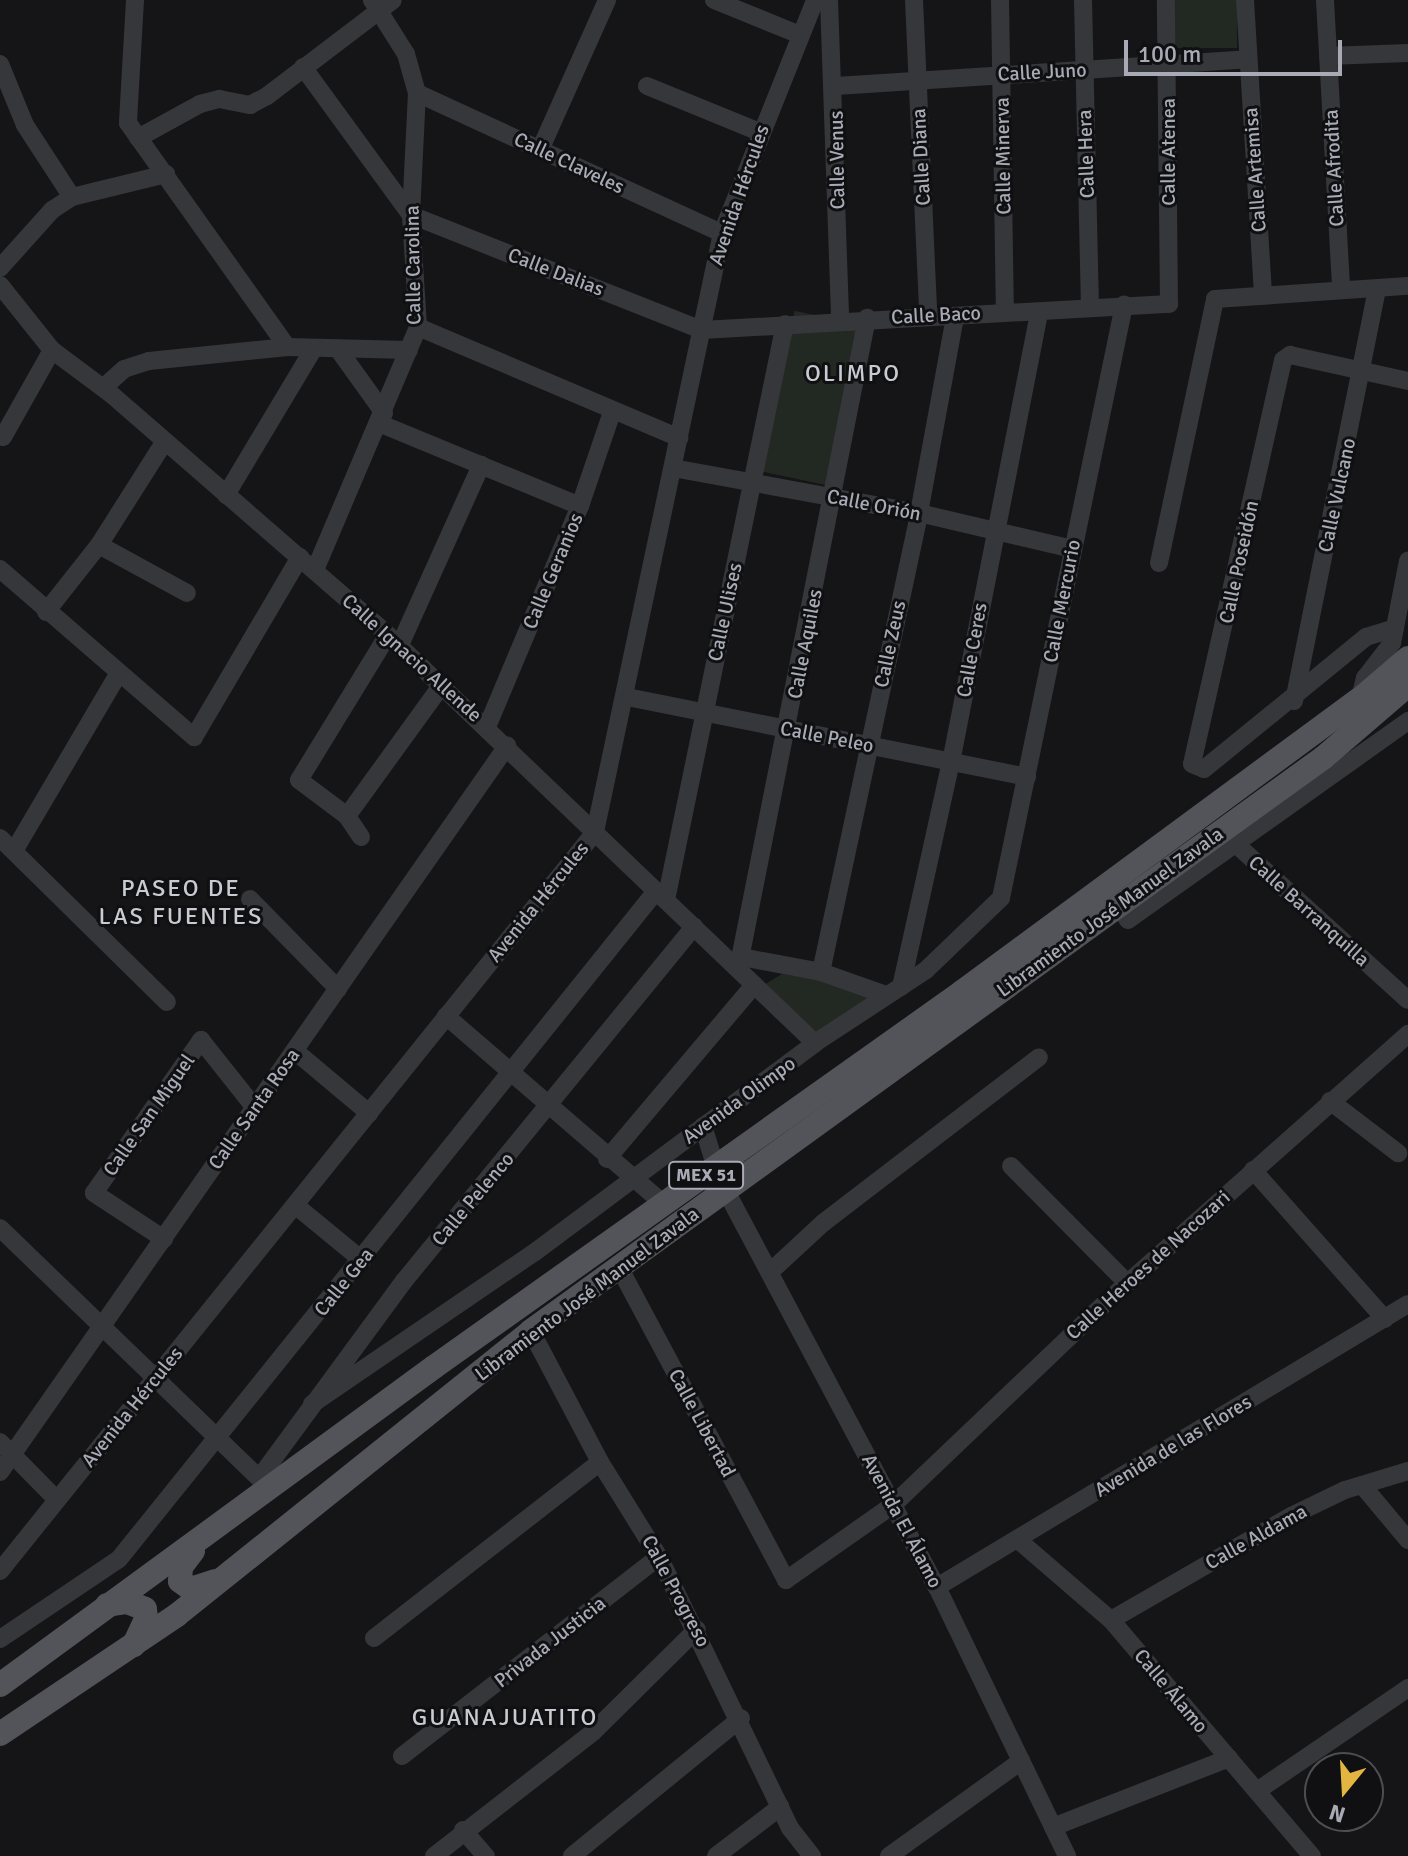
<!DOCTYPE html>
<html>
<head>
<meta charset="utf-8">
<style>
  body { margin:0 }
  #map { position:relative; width:1408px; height:1856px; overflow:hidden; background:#151517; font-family:Signika,sans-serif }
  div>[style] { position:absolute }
  .green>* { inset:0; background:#222923; transform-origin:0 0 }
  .minor>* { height:18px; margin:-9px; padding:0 9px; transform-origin:9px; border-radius:9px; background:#36373b }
  .major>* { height:24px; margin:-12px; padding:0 12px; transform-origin:12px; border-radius:12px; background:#53545a }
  span { translate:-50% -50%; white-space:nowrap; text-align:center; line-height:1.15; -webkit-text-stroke:6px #101012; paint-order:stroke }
  .shield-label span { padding:2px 6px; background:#101012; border:2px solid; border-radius:6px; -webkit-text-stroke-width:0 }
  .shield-label { font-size:18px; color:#a8abb6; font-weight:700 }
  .street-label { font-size:20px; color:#a8abb6 }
  .quarter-label { font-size:24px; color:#c9cbd2; letter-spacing:2px }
  .north { position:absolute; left:1304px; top:1752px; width:80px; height:80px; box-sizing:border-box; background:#101012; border:2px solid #4d4e54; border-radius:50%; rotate:198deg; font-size:22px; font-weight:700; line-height:32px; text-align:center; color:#a8abb6 }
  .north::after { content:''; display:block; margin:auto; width:28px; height:36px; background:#e3b641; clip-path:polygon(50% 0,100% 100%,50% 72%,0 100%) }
  .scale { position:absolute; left:1124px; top:40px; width:218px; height:36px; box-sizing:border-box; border:4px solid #a8abb6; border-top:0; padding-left:10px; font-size:24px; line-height:28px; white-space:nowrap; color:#a8abb6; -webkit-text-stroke:6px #101012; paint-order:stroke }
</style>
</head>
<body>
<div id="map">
  <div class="green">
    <i style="left:1174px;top:0;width:63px;height:48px"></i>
    <i style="left:862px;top:325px;width:164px;height:69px;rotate:102deg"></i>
    <i style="clip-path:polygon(782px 974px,829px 981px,873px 997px,819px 1034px,764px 985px)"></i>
  </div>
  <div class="minor">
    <i style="left:135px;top:0;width:123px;rotate:93.3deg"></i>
    <i style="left:128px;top:123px;width:275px;rotate:54.6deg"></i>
    <i style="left:714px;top:0;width:93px;rotate:22.1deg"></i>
    <i style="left:829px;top:0;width:320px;rotate:88deg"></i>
    <i style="left:914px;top:0;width:314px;rotate:87.4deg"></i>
    <i style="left:1000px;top:0;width:311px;rotate:89.1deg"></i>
    <i style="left:1083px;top:0;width:308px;rotate:88.7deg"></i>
    <i style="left:1245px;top:0;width:293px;rotate:86.5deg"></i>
    <i style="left:1325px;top:0;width:289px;rotate:86.8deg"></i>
    <i style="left:1328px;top:56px;width:80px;rotate:-2.1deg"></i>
    <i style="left:0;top:64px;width:66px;rotate:67.7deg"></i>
    <i style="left:25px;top:125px;width:86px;rotate:56.9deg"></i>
    <i style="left:303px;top:67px;width:183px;rotate:53.9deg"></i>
    <i style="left:411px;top:215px;width:313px;rotate:21.6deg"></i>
    <i style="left:702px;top:330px;width:468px;rotate:-3.2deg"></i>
    <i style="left:1169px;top:304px;width:304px;rotate:-90.6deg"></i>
    <i style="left:647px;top:86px;width:122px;rotate:22.2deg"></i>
    <i style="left:836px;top:86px;width:413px;rotate:-3.7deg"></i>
    <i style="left:417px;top:93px;width:336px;rotate:24.7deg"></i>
    <i style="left:138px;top:138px;width:71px;rotate:-28.7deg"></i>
    <i style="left:200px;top:104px;width:20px;rotate:-15deg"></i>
    <i style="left:219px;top:99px;width:32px;rotate:11deg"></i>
    <i style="left:250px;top:105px;width:19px;rotate:-28deg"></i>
    <i style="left:267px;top:96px;width:158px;rotate:-37.3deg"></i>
    <i style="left:540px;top:150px;width:164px;rotate:-65.9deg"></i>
    <i style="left:0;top:268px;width:78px;rotate:-48.1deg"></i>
    <i style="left:52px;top:210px;width:24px;rotate:-33deg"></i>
    <i style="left:72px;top:197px;width:97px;rotate:-13.7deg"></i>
    <i style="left:0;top:285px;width:83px;rotate:51.3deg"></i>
    <i style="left:52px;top:350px;width:74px;rotate:36.7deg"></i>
    <i style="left:111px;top:394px;width:367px;rotate:41deg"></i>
    <i style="left:388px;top:635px;width:591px;rotate:43.7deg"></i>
    <i style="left:418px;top:327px;width:284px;rotate:23deg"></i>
    <i style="left:338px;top:349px;width:79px;rotate:54.3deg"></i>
    <i style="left:103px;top:388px;width:28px;rotate:-42deg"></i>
    <i style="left:124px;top:369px;width:26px;rotate:-18deg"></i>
    <i style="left:149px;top:361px;width:139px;rotate:-5.8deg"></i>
    <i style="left:287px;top:347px;width:122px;rotate:1.4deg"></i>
    <i style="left:381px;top:424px;width:215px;rotate:22.4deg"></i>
    <i style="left:3px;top:437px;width:100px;rotate:-60.6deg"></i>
    <i style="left:673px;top:468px;width:250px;rotate:10.4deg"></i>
    <i style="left:919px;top:513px;width:158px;rotate:13.2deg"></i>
    <i style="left:226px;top:495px;width:171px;rotate:-59.1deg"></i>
    <i style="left:99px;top:545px;width:100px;rotate:28.6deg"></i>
    <i style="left:1159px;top:563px;width:270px;rotate:-78deg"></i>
    <i style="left:1215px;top:299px;width:193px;rotate:-3.9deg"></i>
    <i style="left:0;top:569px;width:257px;rotate:40.9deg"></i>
    <i style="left:194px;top:737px;width:209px;rotate:-59.5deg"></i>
    <i style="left:315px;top:570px;width:264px;rotate:-67deg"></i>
    <i style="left:418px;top:327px;width:112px;rotate:-93.6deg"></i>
    <i style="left:411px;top:215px;width:122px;rotate:-87.2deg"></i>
    <i style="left:417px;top:93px;width:41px;rotate:-105.8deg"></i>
    <i style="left:406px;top:54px;width:64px;rotate:-122.2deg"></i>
    <i style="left:46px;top:612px;width:85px;rotate:-51.7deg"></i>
    <i style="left:99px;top:545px;width:123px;rotate:-57.6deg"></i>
    <i style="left:1395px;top:628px;width:30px;rotate:163deg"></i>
    <i style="left:1366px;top:637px;width:209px;rotate:140.8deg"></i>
    <i style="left:1204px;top:769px;width:13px;rotate:-157deg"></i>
    <i style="left:1192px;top:764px;width:414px;rotate:-77.3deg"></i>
    <i style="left:1283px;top:360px;width:9px;rotate:-36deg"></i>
    <i style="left:1290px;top:355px;width:121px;rotate:12.4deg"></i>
    <i style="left:399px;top:647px;width:200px;rotate:-65.7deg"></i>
    <i style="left:627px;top:697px;width:408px;rotate:11.3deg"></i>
    <i style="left:1360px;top:699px;width:22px;rotate:-77deg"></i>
    <i style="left:1365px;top:678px;width:44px;rotate:-52.4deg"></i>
    <i style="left:1392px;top:643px;width:84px;rotate:-79deg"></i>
    <i style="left:1294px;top:701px;width:420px;rotate:-78.6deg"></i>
    <i style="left:487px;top:727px;width:240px;rotate:-67.2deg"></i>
    <i style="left:580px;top:506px;width:99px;rotate:-71.2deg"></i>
    <i style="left:347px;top:816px;width:160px;rotate:-54.1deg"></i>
    <i style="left:361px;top:837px;width:25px;rotate:-124deg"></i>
    <i style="left:347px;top:816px;width:60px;rotate:-143.1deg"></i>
    <i style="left:299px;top:780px;width:170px;rotate:-58.5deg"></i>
    <i style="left:0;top:838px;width:234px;rotate:44.5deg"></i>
    <i style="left:1238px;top:846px;width:229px;rotate:42.2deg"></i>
    <i style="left:14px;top:851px;width:207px;rotate:-59.5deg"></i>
    <i style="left:250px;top:899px;width:126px;rotate:45.6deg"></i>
    <i style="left:666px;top:900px;width:588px;rotate:-78.33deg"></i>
    <i style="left:1117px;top:904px;width:19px;rotate:55deg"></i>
    <i style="left:1128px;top:920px;width:344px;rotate:-35.4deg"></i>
    <i style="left:741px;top:957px;width:81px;rotate:10.6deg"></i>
    <i style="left:821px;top:972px;width:69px;rotate:19.5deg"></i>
    <i style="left:738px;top:969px;width:664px;rotate:-78.79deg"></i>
    <i style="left:821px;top:972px;width:469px;rotate:-77.9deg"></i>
    <i style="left:919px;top:513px;width:200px;rotate:-79.6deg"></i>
    <i style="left:901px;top:987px;width:230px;rotate:-77.5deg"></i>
    <i style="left:951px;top:762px;width:458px;rotate:-78.9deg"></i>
    <i style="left:446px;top:1016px;width:288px;rotate:40.8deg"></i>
    <i style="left:295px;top:1051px;width:97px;rotate:40deg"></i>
    <i style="left:1330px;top:1101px;width:86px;rotate:37.4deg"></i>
    <i style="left:703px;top:1126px;width:44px;rotate:72.8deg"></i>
    <i style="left:607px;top:1159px;width:228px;rotate:-49.8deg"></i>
    <i style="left:1011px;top:1166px;width:165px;rotate:45.2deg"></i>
    <i style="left:1253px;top:1170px;width:199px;rotate:48.5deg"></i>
    <i style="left:726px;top:1191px;width:449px;rotate:62deg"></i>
    <i style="left:937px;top:1587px;width:299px;rotate:64.2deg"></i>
    <i style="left:295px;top:1205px;width:87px;rotate:39.4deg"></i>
    <i style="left:0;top:1228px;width:370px;rotate:44deg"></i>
    <i style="left:164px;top:1239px;width:84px;rotate:-146.7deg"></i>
    <i style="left:94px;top:1193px;width:187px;rotate:-55deg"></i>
    <i style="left:201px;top:1040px;width:87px;rotate:51.5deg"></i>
    <i style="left:619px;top:1267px;width:355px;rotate:61.9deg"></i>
    <i style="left:786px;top:1580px;width:132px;rotate:-35.1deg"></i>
    <i style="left:894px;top:1504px;width:290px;rotate:-43.6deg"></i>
    <i style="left:1104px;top:1304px;width:407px;rotate:-41.6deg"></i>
    <i style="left:770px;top:1272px;width:72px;rotate:-42.8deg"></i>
    <i style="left:823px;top:1223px;width:272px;rotate:-37.5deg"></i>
    <i style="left:531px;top:1331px;width:148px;rotate:62.2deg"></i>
    <i style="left:600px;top:1462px;width:112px;rotate:58.2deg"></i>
    <i style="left:659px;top:1557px;width:301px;rotate:64.2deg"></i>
    <i style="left:790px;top:1828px;width:36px;rotate:52deg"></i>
    <i style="left:312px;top:1404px;width:270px;rotate:-34.3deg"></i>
    <i style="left:535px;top:1252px;width:349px;rotate:-36.7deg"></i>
    <i style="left:815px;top:1043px;width:133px;rotate:-33.3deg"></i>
    <i style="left:926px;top:970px;width:104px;rotate:-43.8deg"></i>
    <i style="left:1001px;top:898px;width:606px;rotate:-78.28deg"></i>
    <i style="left:0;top:1442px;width:81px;rotate:45.5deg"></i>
    <i style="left:0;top:1472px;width:886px;rotate:-55.07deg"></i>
    <i style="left:260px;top:1477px;width:243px;rotate:-53.7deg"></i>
    <i style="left:404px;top:1281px;width:458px;rotate:-50.7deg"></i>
    <i style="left:1362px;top:1485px;width:72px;rotate:50.1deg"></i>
    <i style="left:1017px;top:1539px;width:124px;rotate:40.8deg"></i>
    <i style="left:1111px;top:1620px;width:310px;rotate:49.6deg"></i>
    <i style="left:0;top:1571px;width:949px;rotate:-51.16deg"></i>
    <i style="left:595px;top:832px;width:612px;rotate:-78.03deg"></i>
    <i style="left:722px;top:233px;width:251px;rotate:-68.2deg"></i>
    <i style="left:937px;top:1587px;width:549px;rotate:-31deg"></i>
    <i style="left:1111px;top:1620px;width:208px;rotate:-30deg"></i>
    <i style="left:1291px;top:1516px;width:60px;rotate:-25.7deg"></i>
    <i style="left:1345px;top:1490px;width:66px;rotate:-16.8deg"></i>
    <i style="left:374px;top:1638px;width:286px;rotate:-37.9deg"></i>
    <i style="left:0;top:1639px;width:143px;rotate:-33.9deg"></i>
    <i style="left:119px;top:1559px;width:857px;rotate:-51.2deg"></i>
    <i style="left:402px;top:1756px;width:325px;rotate:-37.8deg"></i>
    <i style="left:1257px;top:1791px;width:183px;rotate:-34.3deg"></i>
    <i style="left:1053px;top:1827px;width:189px;rotate:-21.4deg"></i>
    <i style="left:463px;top:1830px;width:35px;rotate:49deg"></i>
    <i style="left:434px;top:1856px;width:202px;rotate:-37.9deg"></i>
    <i style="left:593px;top:1732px;width:146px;rotate:-44.7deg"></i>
    <i style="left:572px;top:1856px;width:218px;rotate:-39.2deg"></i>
    <i style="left:716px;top:1856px;width:81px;rotate:-37.4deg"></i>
    <i style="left:889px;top:1856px;width:163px;rotate:-35.7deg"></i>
  </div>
  <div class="major">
    <i style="left:193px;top:1551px;width:20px;rotate:127deg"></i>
    <i style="left:181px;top:1567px;width:14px;rotate:94deg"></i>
    <i style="left:180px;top:1581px;width:14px;rotate:36deg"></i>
    <i style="left:191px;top:1589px;width:26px;rotate:-18deg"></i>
    <i style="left:107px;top:1605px;width:20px;rotate:-9deg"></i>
    <i style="left:127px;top:1602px;width:19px;rotate:21deg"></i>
    <i style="left:145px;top:1609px;width:10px;rotate:84deg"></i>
    <i style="left:146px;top:1619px;width:29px;rotate:115deg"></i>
    <i style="left:0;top:1685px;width:538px;rotate:-36.23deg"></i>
    <i style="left:434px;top:1367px;width:648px;rotate:-35.38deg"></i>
    <i style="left:962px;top:992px;width:494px;rotate:-36.4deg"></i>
    <i style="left:1360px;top:699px;width:63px;rotate:-40.5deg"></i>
    <i style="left:0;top:1734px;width:213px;rotate:-33.9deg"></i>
    <i style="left:177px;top:1615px;width:454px;rotate:-38.7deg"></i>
    <i style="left:531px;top:1331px;width:978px;rotate:-35.89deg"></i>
    <i style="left:1323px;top:758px;width:112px;rotate:-40.7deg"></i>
  </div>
  <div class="shield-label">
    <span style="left:706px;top:1175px">MEX 51</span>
  </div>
  <div class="street-label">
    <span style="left:1042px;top:72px;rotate:-3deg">Calle Juno</span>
    <span style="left:1168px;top:152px;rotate:-90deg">Calle Atenea</span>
    <span style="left:1086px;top:154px;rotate:-92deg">Calle Hera</span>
    <span style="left:1003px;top:156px;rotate:-91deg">Calle Minerva</span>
    <span style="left:921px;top:157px;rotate:-93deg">Calle Diana</span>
    <span style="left:837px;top:160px;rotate:-91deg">Calle Venus</span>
    <span style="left:569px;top:163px;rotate:25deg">Calle Claveles</span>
    <span style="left:1334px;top:168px;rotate:-93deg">Calle Afrodita</span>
    <span style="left:1255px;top:170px;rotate:-94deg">Calle Artemisa</span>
    <span style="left:739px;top:195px;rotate:-71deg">Avenida Hércules</span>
    <span style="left:413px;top:265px;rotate:-91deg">Calle Carolina</span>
    <span style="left:556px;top:272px;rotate:21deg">Calle Dalias</span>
    <span style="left:936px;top:315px;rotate:-3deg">Calle Baco</span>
    <span style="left:1337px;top:495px;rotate:-78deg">Calle Vulcano</span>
    <span style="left:874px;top:505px;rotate:11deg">Calle Orión</span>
    <span style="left:1239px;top:562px;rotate:-78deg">Calle Poseidón</span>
    <span style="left:553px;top:571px;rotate:-67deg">Calle Geranios</span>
    <span style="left:1062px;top:601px;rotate:-79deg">Calle Mercurio</span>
    <span style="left:725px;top:612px;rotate:-78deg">Calle Ulises</span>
    <span style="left:805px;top:644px;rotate:-79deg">Calle Aquiles</span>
    <span style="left:890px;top:644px;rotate:-78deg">Calle Zeus</span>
    <span style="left:972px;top:650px;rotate:-80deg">Calle Ceres</span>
    <span style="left:412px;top:658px;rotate:42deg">Calle Ignacio Allende</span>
    <span style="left:827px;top:737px;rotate:11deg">Calle Peleo</span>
    <span style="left:538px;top:902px;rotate:-51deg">Avenida Hércules</span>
    <span style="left:1309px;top:911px;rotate:42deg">Calle Barranquilla</span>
    <span style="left:1110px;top:912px;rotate:-36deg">Libramiento José Manuel Zavala</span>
    <span style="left:739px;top:1100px;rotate:-36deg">Avenida Olimpo</span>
    <span style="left:254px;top:1109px;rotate:-55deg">Calle Santa Rosa</span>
    <span style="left:149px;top:1115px;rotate:-55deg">Calle San Miguel</span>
    <span style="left:473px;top:1199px;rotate:-50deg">Calle Pelenco</span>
    <span style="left:1148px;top:1265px;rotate:-42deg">Calle Heroes de Nacozari</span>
    <span style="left:344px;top:1282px;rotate:-51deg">Calle Gea</span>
    <span style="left:587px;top:1294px;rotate:-37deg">Libramiento José Manuel Zavala</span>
    <span style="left:132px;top:1407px;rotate:-51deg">Avenida Hércules</span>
    <span style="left:702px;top:1423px;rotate:62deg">Calle Libertad</span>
    <span style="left:1173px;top:1446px;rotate:-31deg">Avenida de las Flores</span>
    <span style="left:902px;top:1521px;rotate:62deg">Avenida El Álamo</span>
    <span style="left:1256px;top:1537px;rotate:-29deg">Calle Aldama</span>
    <span style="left:676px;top:1591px;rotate:62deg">Calle Progreso</span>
    <span style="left:550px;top:1642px;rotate:-38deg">Privada Justicia</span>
    <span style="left:1171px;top:1691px;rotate:50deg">Calle Álamo</span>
  </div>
  <div class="quarter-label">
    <span style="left:853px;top:374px">OLIMPO</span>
    <span style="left:181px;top:903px">PASEO DE<br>LAS FUENTES</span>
    <span style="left:505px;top:1718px">GUANAJUATITO</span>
  </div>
  <div class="north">N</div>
  <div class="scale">100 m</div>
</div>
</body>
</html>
